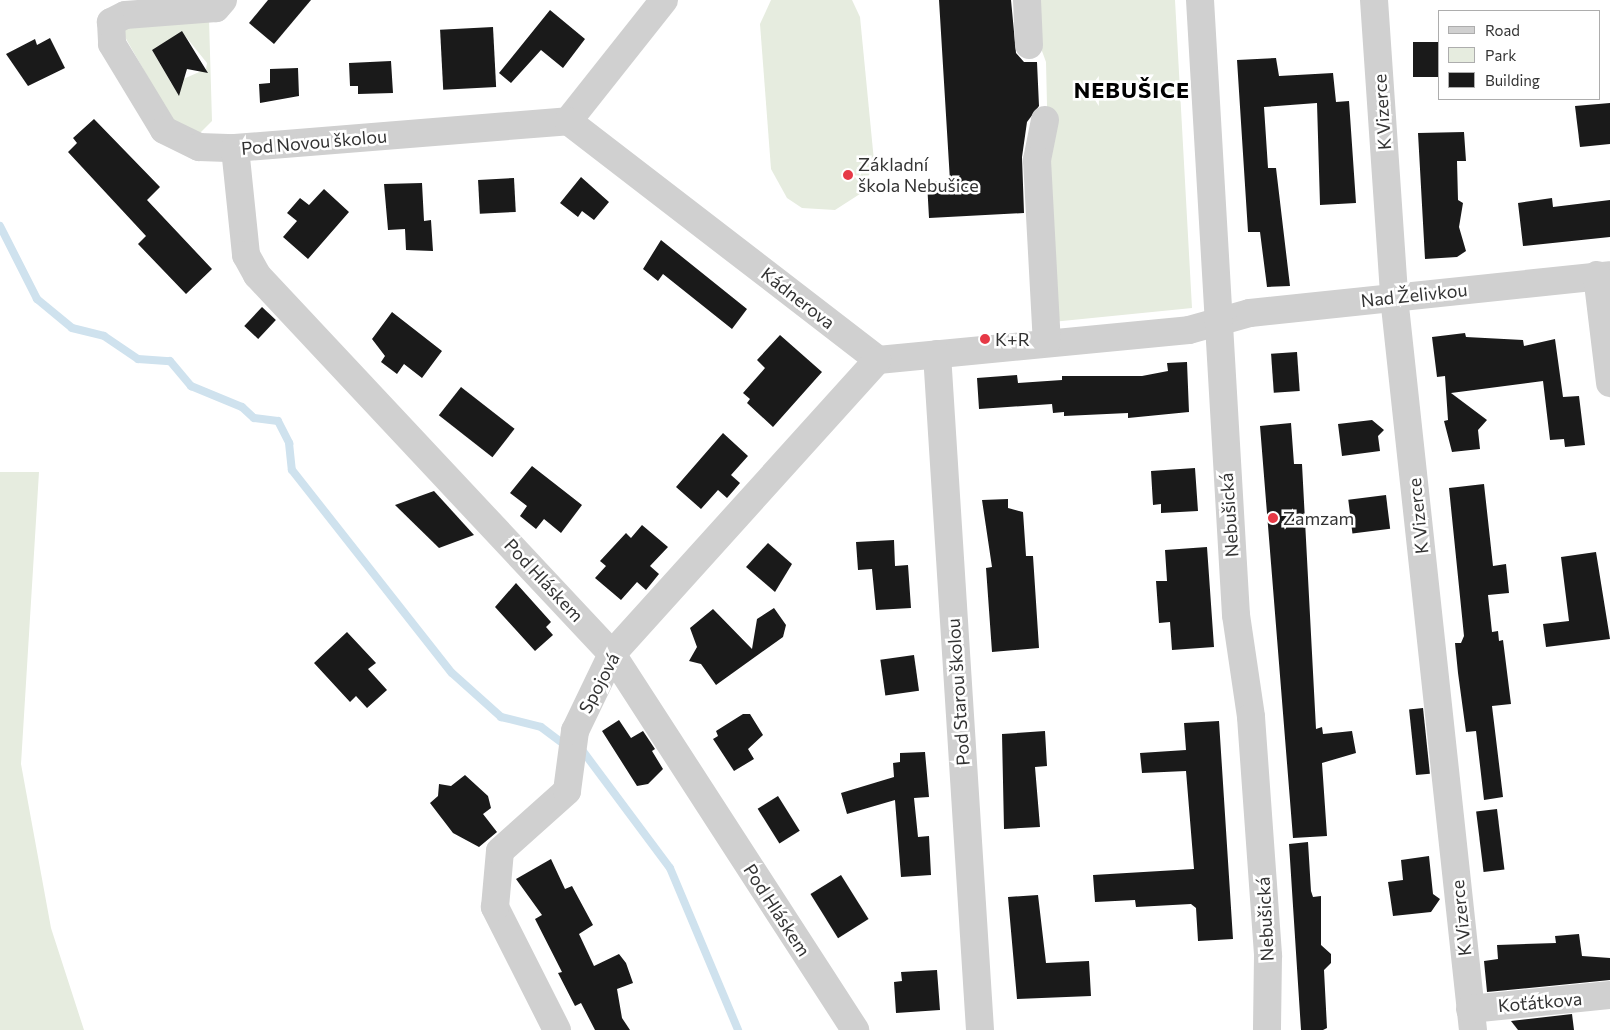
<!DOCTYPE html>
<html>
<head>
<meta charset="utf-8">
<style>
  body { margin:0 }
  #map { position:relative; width:1610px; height:1030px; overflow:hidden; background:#fff; font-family:Commissioner,sans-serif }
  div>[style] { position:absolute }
  .green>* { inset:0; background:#e6ecdf }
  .stream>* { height:8px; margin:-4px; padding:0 4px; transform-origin:4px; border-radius:4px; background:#cfe2ee }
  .building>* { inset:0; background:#1a1a1a; transform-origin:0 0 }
  .minor>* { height:28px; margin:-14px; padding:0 14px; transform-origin:14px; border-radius:14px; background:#d0d0d0 }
  .dots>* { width:14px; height:14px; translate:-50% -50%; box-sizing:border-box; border:2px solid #fff; border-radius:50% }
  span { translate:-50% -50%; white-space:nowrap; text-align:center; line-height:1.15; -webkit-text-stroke:5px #fff; paint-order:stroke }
  .street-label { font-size:18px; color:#333 }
  .poi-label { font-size:18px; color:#333 }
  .left { translate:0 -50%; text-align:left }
  .district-label { font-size:22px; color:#000; font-weight:700; letter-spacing:1px }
  .legend { position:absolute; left:1438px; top:10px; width:162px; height:90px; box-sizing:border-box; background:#fff; border:1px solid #adadad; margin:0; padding:6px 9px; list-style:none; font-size:15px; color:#333 }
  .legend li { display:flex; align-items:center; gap:10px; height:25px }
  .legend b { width:25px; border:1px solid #adadad }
</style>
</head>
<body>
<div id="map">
  <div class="green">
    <i style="clip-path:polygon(771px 0,852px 0,860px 17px,874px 161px,863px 192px,835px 210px,802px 208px,787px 198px,771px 169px,760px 24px)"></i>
    <i style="clip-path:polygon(1033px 0,1175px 0,1192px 308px,1052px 322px,1046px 62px,1035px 32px)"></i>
    <i style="clip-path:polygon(evenodd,209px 19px,212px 121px,187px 146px,117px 23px,209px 19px,182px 32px,207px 63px,206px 69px,172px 84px,152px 50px,182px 32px)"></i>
    <i style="clip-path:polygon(0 472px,39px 472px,21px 764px,51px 928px,84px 1030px,0 1030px)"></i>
  </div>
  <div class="stream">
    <i style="left:0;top:226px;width:82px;rotate:63.1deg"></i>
    <i style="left:37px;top:299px;width:45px;rotate:39.6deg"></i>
    <i style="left:72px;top:328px;width:33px;rotate:14deg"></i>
    <i style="left:104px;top:336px;width:41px;rotate:34.1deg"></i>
    <i style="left:138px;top:359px;width:32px;rotate:4deg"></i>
    <i style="left:170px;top:361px;width:33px;rotate:50deg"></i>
    <i style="left:191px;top:386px;width:55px;rotate:22.4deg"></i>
    <i style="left:242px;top:407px;width:16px;rotate:43deg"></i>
    <i style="left:254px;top:418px;width:24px;rotate:7deg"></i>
    <i style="left:278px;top:421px;width:25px;rotate:63deg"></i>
    <i style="left:289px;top:443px;width:27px;rotate:84deg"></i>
    <i style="left:292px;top:470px;width:258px;rotate:51.8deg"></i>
    <i style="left:452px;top:673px;width:66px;rotate:41.9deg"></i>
    <i style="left:501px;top:717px;width:41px;rotate:14deg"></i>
    <i style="left:541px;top:727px;width:26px;rotate:37deg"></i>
    <i style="left:582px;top:750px;width:147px;rotate:53.3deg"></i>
    <i style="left:670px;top:868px;width:176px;rotate:67.2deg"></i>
  </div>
  <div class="building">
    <i style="clip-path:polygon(268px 0,311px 0,274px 44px,249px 23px)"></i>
    <i style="clip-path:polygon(939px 0,1011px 0,1016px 53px,1024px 62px,1037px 62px,1039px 106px,1027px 122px,1022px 157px,1024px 213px,929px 218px,927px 182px,950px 181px)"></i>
    <i style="clip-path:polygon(550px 10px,585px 39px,563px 68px,541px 50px,511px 83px,499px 73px)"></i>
    <i style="left:493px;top:27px;width:60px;height:53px;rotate:87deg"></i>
    <i style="clip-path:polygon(182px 31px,208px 73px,187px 69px,179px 96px,152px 50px)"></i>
    <i style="clip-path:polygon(50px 38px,65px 68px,28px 86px,6px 54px,35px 39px,37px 45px)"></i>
    <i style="left:1439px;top:42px;width:35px;height:26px;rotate:90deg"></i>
    <i style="clip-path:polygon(1276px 58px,1279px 76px,1333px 73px,1336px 102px,1349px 101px,1356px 203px,1320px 205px,1317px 103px,1264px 107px,1268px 168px,1276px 168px,1290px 286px,1267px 287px,1260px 232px,1248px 232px,1237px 60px)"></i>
    <i style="clip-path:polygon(391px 61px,393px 93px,358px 94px,358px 86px,350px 86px,349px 63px)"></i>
    <i style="clip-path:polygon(298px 68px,299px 96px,260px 103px,259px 84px,270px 83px,270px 69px)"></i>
    <i style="clip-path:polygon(1610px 103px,1610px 144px,1580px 147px,1575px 106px)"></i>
    <i style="clip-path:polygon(94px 119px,160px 187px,147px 200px,212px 269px,186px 294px,138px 244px,146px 236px,68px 152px,77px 143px,73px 138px)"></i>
    <i style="clip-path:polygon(1464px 132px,1466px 161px,1457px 161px,1458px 200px,1463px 203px,1459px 227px,1466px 251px,1457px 257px,1425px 259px,1418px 133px)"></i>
    <i style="clip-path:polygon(581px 177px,609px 202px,594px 220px,582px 211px,578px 217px,560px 203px)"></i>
    <i style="left:514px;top:178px;width:34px;height:36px;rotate:87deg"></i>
    <i style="clip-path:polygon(422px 183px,424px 221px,431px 220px,433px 251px,406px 250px,405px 229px,388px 230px,384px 184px)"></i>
    <i style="clip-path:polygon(324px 189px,349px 212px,308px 259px,283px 237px,297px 221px,287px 213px,300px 198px,309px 205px)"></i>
    <i style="clip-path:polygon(1552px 198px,1553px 207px,1610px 200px,1610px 237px,1523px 246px,1518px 203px)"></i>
    <i style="clip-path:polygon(661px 240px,747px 309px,732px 329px,663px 274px,658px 281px,643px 269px)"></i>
    <i style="left:262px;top:307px;width:19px;height:26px;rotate:43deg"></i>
    <i style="clip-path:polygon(392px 312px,442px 351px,422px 378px,404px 364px,397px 374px,381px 362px,385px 356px,372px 339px)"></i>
    <i style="clip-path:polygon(1465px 333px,1466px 337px,1523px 340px,1524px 346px,1555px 339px,1563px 397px,1579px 396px,1585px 445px,1565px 447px,1564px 439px,1550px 440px,1543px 381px,1451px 393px,1487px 420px,1478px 430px,1480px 449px,1452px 452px,1444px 421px,1448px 420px,1445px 376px,1437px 377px,1432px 337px)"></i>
    <i style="clip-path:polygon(780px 335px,822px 372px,773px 427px,747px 403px,750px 399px,743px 393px,765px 368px,757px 360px)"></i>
    <i style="left:1297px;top:352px;width:39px;height:26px;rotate:86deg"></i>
    <i style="clip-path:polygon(1187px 362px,1189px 412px,1128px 418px,1128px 413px,1064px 416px,1064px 412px,1053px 413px,1052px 404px,979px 409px,977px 378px,1017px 375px,1018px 383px,1062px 380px,1062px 376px,1142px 376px,1168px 371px,1167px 363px)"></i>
    <i style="left:461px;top:387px;width:68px;height:36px;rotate:38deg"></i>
    <i style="clip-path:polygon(1372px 420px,1384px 430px,1378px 436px,1380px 451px,1342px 456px,1338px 424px)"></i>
    <i style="clip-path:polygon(1291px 423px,1294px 464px,1302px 464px,1316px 729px,1322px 727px,1323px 734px,1352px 731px,1356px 753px,1322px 763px,1327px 836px,1293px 838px,1260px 426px)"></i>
    <i style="clip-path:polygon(723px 433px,748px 456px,731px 475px,740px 483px,734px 490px,727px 498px,718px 490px,701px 509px,676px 487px)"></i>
    <i style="clip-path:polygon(532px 466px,582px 505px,561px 533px,544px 519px,536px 529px,520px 516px,527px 506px,510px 493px)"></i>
    <i style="clip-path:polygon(1195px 468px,1198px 511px,1161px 513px,1161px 504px,1153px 505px,1151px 471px)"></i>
    <i style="clip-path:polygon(1484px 484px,1493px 566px,1506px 564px,1509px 593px,1488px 595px,1492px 632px,1498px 631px,1499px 641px,1503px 640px,1511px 704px,1492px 706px,1503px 797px,1484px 800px,1476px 731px,1466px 732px,1458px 673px,1455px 643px,1461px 643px,1464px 636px,1449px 488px)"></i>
    <i style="clip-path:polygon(434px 491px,474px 535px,439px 548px,395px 505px)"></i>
    <i style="left:1386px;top:495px;width:34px;height:38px;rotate:83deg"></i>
    <i style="clip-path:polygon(1008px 499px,1008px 508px,1023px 512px,1026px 556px,1033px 556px,1039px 648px,992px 652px,986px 568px,992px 567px,982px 500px)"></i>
    <i style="clip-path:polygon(642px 525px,668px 547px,650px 566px,659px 574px,646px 590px,637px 582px,621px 600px,595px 578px,606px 566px,600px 561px,626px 533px,631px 538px)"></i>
    <i style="clip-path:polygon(894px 540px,895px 566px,908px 565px,911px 608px,876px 610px,872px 569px,858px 570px,856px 542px)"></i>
    <i style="clip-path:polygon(768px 543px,792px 564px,775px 592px,746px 567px)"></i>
    <i style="clip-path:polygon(1207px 547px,1214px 647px,1172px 650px,1170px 622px,1159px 623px,1156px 581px,1167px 581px,1165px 550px)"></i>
    <i style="clip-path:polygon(1596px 552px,1610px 639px,1546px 647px,1543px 624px,1569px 621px,1561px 557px)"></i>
    <i style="clip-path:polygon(516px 583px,551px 622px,546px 627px,553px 635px,535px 651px,495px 607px)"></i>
    <i style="clip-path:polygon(774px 608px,786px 625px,783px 637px,716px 685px,701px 664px,689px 661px,697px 647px,690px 628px,713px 609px,752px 649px,757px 619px)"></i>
    <i style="clip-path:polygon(347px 632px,376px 663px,368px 669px,387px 690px,367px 708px,356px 696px,350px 702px,314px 663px)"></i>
    <i style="left:914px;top:655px;width:36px;height:34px;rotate:82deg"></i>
    <i style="left:1423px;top:708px;width:66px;height:14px;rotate:84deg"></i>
    <i style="clip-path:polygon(743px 714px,750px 714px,763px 735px,748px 749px,754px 759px,734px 771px,713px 739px,718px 736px,716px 731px)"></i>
    <i style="clip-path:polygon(619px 720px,631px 738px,643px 731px,655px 749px,652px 751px,663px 769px,648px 784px,637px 786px,602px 731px)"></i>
    <i style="clip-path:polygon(1219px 721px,1233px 939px,1198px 941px,1196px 908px,1191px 904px,1136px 907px,1135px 900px,1095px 902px,1093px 875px,1194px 869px,1186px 771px,1142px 773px,1140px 753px,1186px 750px,1184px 723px)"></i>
    <i style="clip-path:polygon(1045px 731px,1047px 766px,1035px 767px,1040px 827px,1004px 829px,1002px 734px)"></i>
    <i style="clip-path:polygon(925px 752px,929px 797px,914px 798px,918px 837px,929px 836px,931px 875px,901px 877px,895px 800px,847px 814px,841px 793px,894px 777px,893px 763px,900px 762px,900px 753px)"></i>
    <i style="clip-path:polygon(465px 775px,488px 796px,491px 808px,483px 814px,497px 832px,479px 847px,453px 833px,430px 803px,438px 796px,439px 784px,451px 786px)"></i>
    <i style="left:778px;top:796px;width:41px;height:24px;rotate:58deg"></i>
    <i style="left:1497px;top:809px;width:61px;height:21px;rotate:83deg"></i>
    <i style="clip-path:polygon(1308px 842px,1311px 891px,1313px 897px,1321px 896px,1321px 945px,1331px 954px,1331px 963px,1324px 970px,1327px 1028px,1323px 1030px,1301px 1030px,1289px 844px)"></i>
    <i style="clip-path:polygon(1429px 856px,1433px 894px,1440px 899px,1431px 912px,1393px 916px,1388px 882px,1403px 880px,1401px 860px)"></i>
    <i style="clip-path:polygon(551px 859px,565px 889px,572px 886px,593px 925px,579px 934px,594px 966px,619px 954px,626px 963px,633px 983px,617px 989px,622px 1018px,630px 1030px,595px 1030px,581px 1003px,575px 1006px,558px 973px,562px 972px,535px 919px,542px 915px,516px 879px)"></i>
    <i style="left:841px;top:875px;width:52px;height:36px;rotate:58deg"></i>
    <i style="clip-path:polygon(1038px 895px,1046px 963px,1089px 961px,1091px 996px,1017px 999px,1008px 897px)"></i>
    <i style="clip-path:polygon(1579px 934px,1582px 956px,1610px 958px,1610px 980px,1487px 992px,1484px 961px,1498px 959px,1497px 945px,1556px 943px,1555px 936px)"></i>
    <i style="clip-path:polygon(937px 970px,940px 1010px,896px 1013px,894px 982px,902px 981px,901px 972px)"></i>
    <i style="clip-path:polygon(1572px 1014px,1574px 1030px,1518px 1030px,1511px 1021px)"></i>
  </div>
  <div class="minor">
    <i style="left:223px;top:0;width:11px;rotate:131deg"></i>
    <i style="left:216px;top:8px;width:91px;rotate:175.6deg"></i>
    <i style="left:125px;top:15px;width:16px;rotate:153deg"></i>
    <i style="left:111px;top:22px;width:22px;rotate:87deg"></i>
    <i style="left:112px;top:44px;width:100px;rotate:58.8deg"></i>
    <i style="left:164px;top:130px;width:39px;rotate:26deg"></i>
    <i style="left:199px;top:147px;width:36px;rotate:2deg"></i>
    <i style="left:235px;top:148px;width:334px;rotate:-4.6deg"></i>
    <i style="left:664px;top:0;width:154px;rotate:128.4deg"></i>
    <i style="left:568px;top:121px;width:391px;rotate:37.6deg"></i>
    <i style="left:878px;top:360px;width:312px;rotate:-5.5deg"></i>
    <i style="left:1189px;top:330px;width:63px;rotate:-15.6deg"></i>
    <i style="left:1250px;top:313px;width:362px;rotate:-6deg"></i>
    <i style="left:1027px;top:0;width:45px;rotate:87.5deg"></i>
    <i style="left:1200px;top:0;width:616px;rotate:86.65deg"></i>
    <i style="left:1236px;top:615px;width:103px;rotate:81.6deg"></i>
    <i style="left:1251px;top:717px;width:240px;rotate:85.9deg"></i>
    <i style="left:1268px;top:956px;width:74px;rotate:90.8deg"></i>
    <i style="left:1374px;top:0;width:298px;rotate:86.1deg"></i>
    <i style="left:1394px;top:297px;width:737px;rotate:83.85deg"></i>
    <i style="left:1045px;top:120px;width:41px;rotate:101.3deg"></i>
    <i style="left:1037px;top:160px;width:182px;rotate:86.9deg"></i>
    <i style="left:235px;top:148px;width:108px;rotate:84.1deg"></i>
    <i style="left:246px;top:255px;width:23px;rotate:61deg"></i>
    <i style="left:257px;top:275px;width:519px;rotate:46.87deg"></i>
    <i style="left:612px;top:654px;width:448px;rotate:57.1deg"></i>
    <i style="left:1597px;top:275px;width:109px;rotate:83.1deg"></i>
    <i style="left:937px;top:354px;width:677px;rotate:86.36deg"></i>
    <i style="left:1470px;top:1009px;width:141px;rotate:-5.7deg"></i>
    <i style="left:557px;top:1030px;width:138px;rotate:-116.8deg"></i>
    <i style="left:495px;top:907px;width:56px;rotate:-84.9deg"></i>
    <i style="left:500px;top:851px;width:90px;rotate:-41.8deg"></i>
    <i style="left:567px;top:791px;width:61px;rotate:-82.4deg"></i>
    <i style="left:575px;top:731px;width:85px;rotate:-64.3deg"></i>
    <i style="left:612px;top:654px;width:396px;rotate:-47.9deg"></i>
  </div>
  <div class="dots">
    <i style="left:848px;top:175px;background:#e63946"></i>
    <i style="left:985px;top:339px;background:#e63946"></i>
    <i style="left:1273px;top:518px;background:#e63946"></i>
  </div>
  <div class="street-label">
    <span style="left:1382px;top:112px;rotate:-94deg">K Vizerce</span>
    <span style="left:314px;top:142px;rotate:-5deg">Pod Novou školou</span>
    <span style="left:1414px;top:295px;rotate:-6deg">Nad Želivkou</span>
    <span style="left:798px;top:298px;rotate:38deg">Kádnerova</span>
    <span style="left:1229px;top:515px;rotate:-94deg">Nebušická</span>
    <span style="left:1418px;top:516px;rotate:-96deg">K Vizerce</span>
    <span style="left:544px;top:580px;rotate:47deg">Pod Hláskem</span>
    <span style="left:599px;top:683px;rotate:-62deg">Spojová</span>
    <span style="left:958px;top:692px;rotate:-94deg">Pod Starou školou</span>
    <span style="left:777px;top:910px;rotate:57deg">Pod Hláskem</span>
    <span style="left:1461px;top:918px;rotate:-96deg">K Vizerce</span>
    <span style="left:1265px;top:919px;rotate:-93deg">Nebušická</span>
    <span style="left:1540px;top:1002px;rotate:-5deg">Koťátkova</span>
  </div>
  <div class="poi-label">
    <span class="left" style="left:858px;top:175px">Základní<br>škola Nebušice</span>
    <span class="left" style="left:995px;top:339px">K+R</span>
    <span class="left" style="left:1283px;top:518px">Zamzam</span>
  </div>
  <div class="district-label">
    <span style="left:1132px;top:90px">NEBUŠICE</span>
  </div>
  <ul class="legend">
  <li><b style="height:6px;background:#d0d0d0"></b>Road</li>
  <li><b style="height:14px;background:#e6ecdf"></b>Park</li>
  <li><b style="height:14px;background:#1a1a1a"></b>Building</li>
  </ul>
</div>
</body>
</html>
